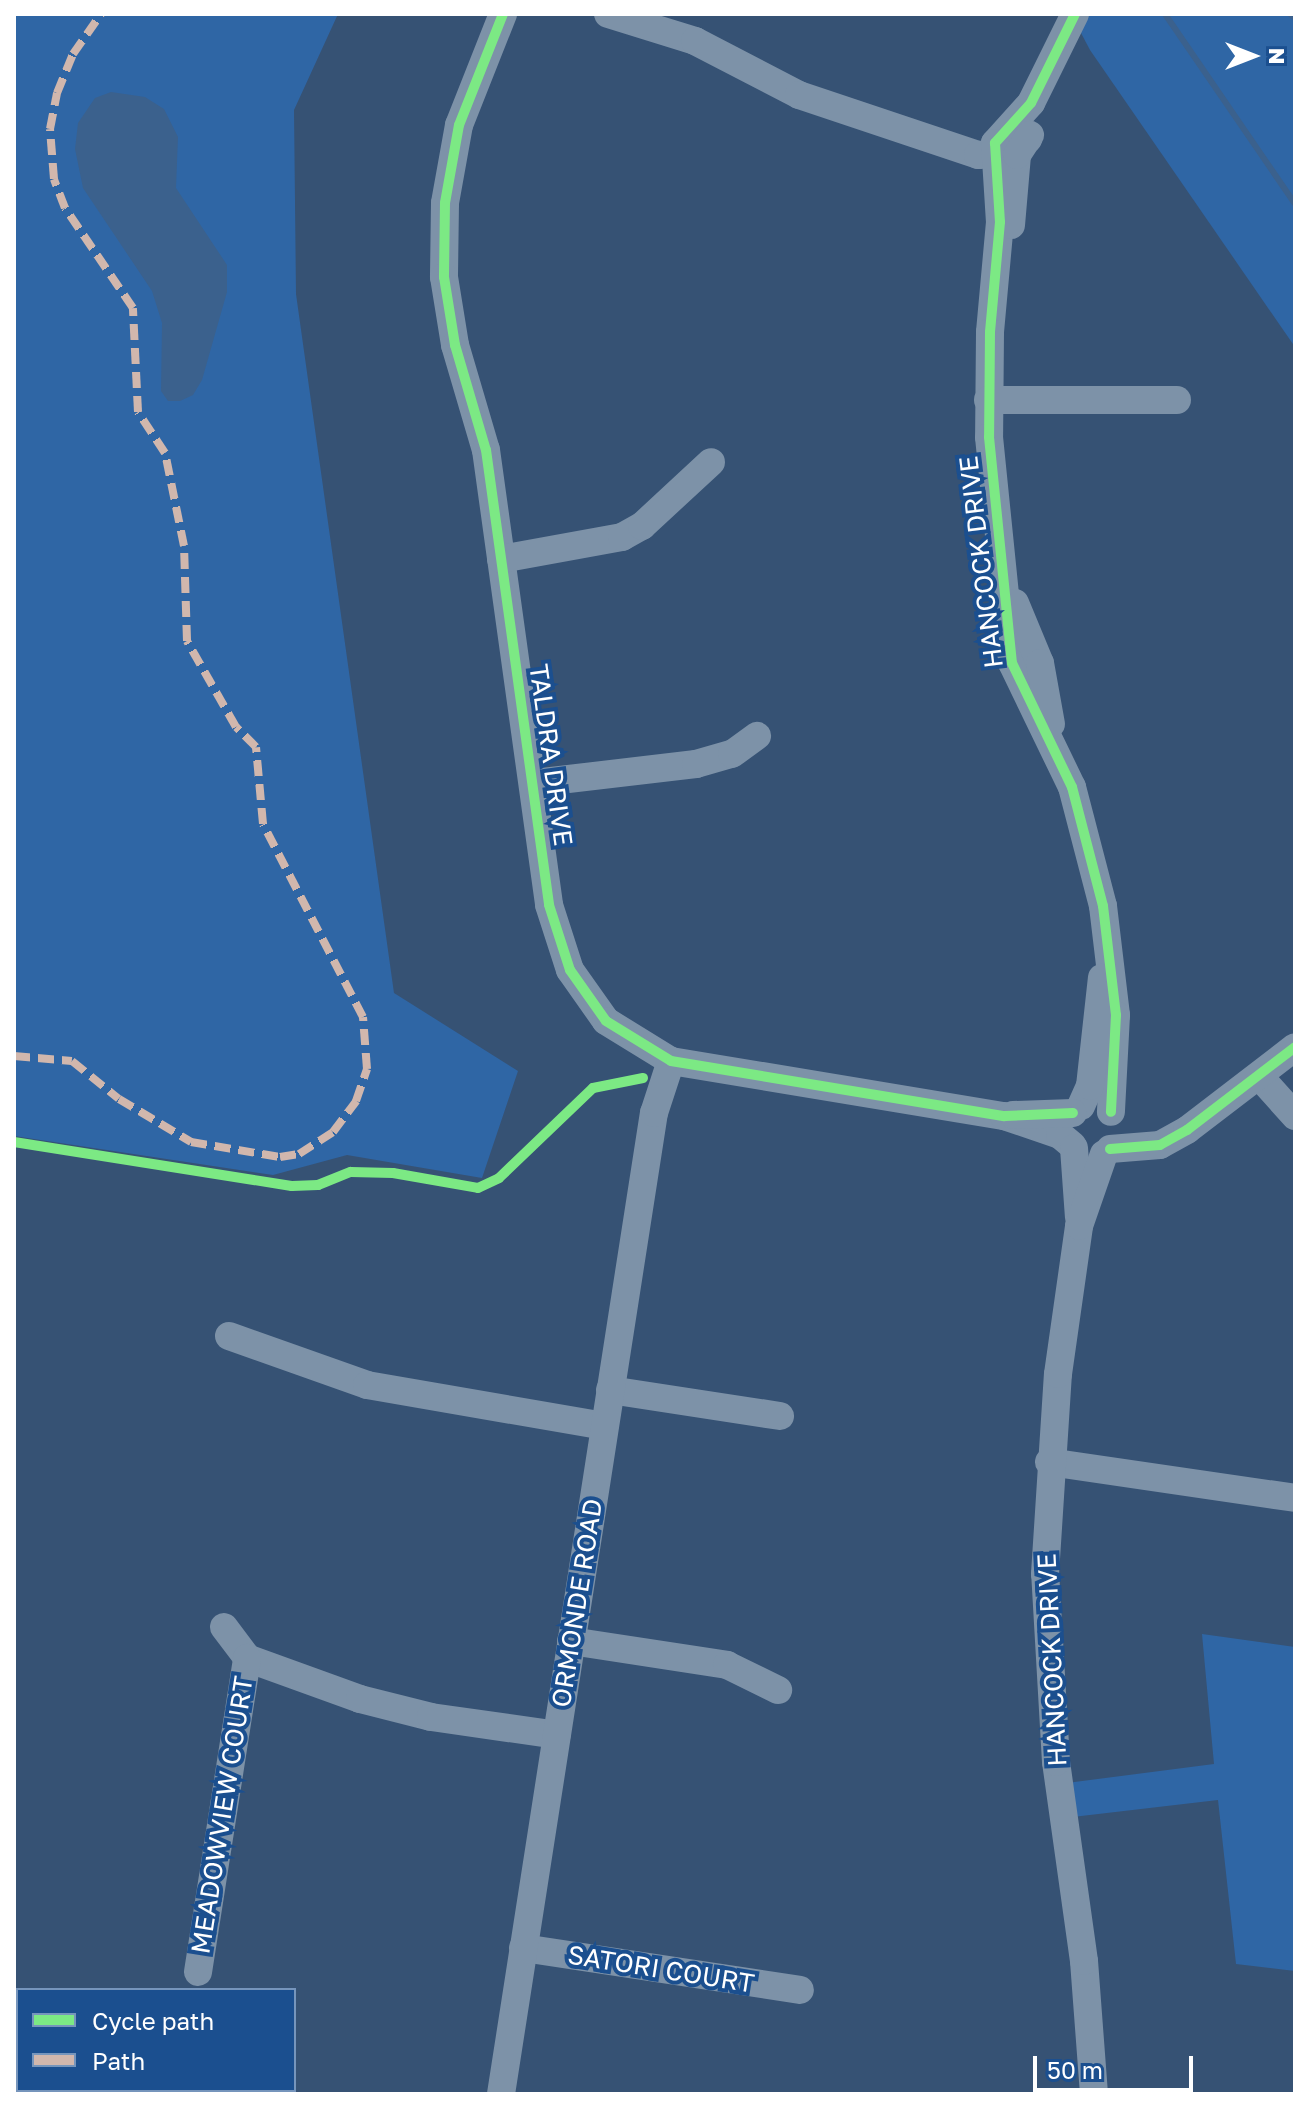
<!DOCTYPE html>
<html>
<head>
<meta charset="utf-8">
<style>
  body { margin:0 }
  #map { position:relative; width:1309px; height:2108px; overflow:hidden; background:#365274; font-family:"Golos Text",sans-serif }
  div>[style] { position:absolute }
  .green>* { inset:0; background:#2f66a5 }
  .water>* { inset:0; background:#3b618d }
  .stream>* { height:6px; margin:-3px; padding:0 3px; transform-origin:3px; border-radius:3px; background:#3b618d }
  .minor>* { height:28px; margin:-14px; padding:0 14px; transform-origin:14px; border-radius:14px; background:#7d92a8 }
  .quiet>* { height:8px; margin-top:-4px; transform-origin:0; background:repeating-linear-gradient(90deg,#d1b7ad 0 16px,transparent 0 24px) }
  .cycleway>* { height:10px; margin:-5px; padding:0 5px; transform-origin:5px; border-radius:5px; background:#7ce984 }
  span { translate:-50% -50%; white-space:nowrap; text-align:center; line-height:1.15; -webkit-text-stroke:8px #1b4f8f; paint-order:stroke }
  .street-label { font-size:26px; color:#fff }
  .frame { position:absolute; inset:0; border:16px solid #fff; pointer-events:none }
  .legend { position:absolute; left:16px; top:1988px; width:280px; height:104px; box-sizing:border-box; background:#1b4f8f; border:2px solid #7695bc; margin:0; padding:10px 14px; list-style:none; font-size:24px; color:#fff }
  .legend li { display:flex; align-items:center; gap:16px; height:40px }
  .legend b { width:40px; border:2px solid #7695bc }
  .north { position:absolute; left:1213px; top:16px; width:80px; height:80px; -webkit-text-stroke:6px #1b4f8f; paint-order:stroke; rotate:90deg; font-size:22px; font-weight:700; line-height:32px; text-align:center; color:#fff }
  .north::after { content:''; display:block; margin:auto; width:28px; height:36px; background:#fff; clip-path:polygon(50% 0,100% 100%,50% 72%,0 100%) }
  .scale { position:absolute; left:1033px; top:2056px; width:160px; height:36px; box-sizing:border-box; border:4px solid #fff; border-top:0; padding-left:10px; font-size:24px; line-height:28px; white-space:nowrap; color:#fff; -webkit-text-stroke:6px #1b4f8f; paint-order:stroke }
</style>
</head>
<body>
<div id="map">
  <div class="green">
    <i style="clip-path:polygon(14px 14px,338px 14px,294px 110px,296px 294px,394px 993px,518px 1071px,482px 1178px,347px 1155px,273px 1175px,14px 1136px)"></i>
    <i style="clip-path:polygon(1071px 14px,1295px 14px,1295px 347px,1090px 50px)"></i>
    <i style="clip-path:polygon(1202px 1634px,1295px 1647px,1295px 1971px,1236px 1964px,1218px 1800px,1064px 1818px,1059px 1784px,1214px 1764px)"></i>
  </div>
  <div class="water">
    <i style="clip-path:polygon(111px 92px,145px 97px,164px 109px,178px 137px,176px 188px,227px 265px,227px 292px,202px 380px,193px 395px,180px 401px,168px 401px,161px 391px,162px 323px,152px 291px,83px 188px,75px 149px,78px 123px,95px 98px)"></i>
  </div>
  <div class="stream">
    <i style="left:1165px;top:14px;width:230px;rotate:55.6deg"></i>
    <i style="left:1290px;top:14px;width:6px;rotate:39deg"></i>
  </div>
  <div class="minor">
    <i style="left:503px;top:14px;width:119px;rotate:111.6deg"></i>
    <i style="left:459px;top:125px;width:79px;rotate:100.2deg"></i>
    <i style="left:445px;top:203px;width:74px;rotate:90.8deg"></i>
    <i style="left:444px;top:277px;width:69px;rotate:80.8deg"></i>
    <i style="left:455px;top:345px;width:109px;rotate:73.6deg"></i>
    <i style="left:486px;top:450px;width:459px;rotate:82.1deg"></i>
    <i style="left:549px;top:905px;width:68px;rotate:72.1deg"></i>
    <i style="left:570px;top:970px;width:62px;rotate:54.8deg"></i>
    <i style="left:606px;top:1021px;width:76px;rotate:31.6deg"></i>
    <i style="left:671px;top:1061px;width:338px;rotate:9.4deg"></i>
    <i style="left:1004px;top:1116px;width:59px;rotate:18.7deg"></i>
    <i style="left:1060px;top:1135px;width:16px;rotate:40deg"></i>
    <i style="left:608px;top:14px;width:91px;rotate:17.2deg"></i>
    <i style="left:695px;top:41px;width:117px;rotate:27.4deg"></i>
    <i style="left:799px;top:95px;width:189px;rotate:18.5deg"></i>
    <i style="left:978px;top:155px;width:27px;rotate:-4deg"></i>
    <i style="left:1005px;top:153px;width:27px;rotate:-31deg"></i>
    <i style="left:1075px;top:14px;width:99px;rotate:116.3deg"></i>
    <i style="left:1031px;top:103px;width:54px;rotate:132deg"></i>
    <i style="left:995px;top:143px;width:79px;rotate:86.4deg"></i>
    <i style="left:1000px;top:222px;width:110px;rotate:95.2deg"></i>
    <i style="left:990px;top:332px;width:105px;rotate:90.5deg"></i>
    <i style="left:989px;top:437px;width:227px;rotate:84.2deg"></i>
    <i style="left:1012px;top:663px;width:138px;rotate:64.2deg"></i>
    <i style="left:1072px;top:787px;width:123px;rotate:75.4deg"></i>
    <i style="left:1103px;top:906px;width:110px;rotate:83.2deg"></i>
    <i style="left:1116px;top:1015px;width:97px;rotate:93deg"></i>
    <i style="left:1011px;top:225px;width:70px;rotate:-85.1deg"></i>
    <i style="left:1017px;top:155px;width:24px;rotate:-57deg"></i>
    <i style="left:988px;top:400px;width:189px"></i>
    <i style="left:501px;top:559px;width:123px;rotate:-10.3deg"></i>
    <i style="left:622px;top:537px;width:23px;rotate:-29deg"></i>
    <i style="left:642px;top:526px;width:94px;rotate:-42.8deg"></i>
    <i style="left:1015px;top:603px;width:65px;rotate:67.4deg"></i>
    <i style="left:1040px;top:663px;width:62px;rotate:79.8deg"></i>
    <i style="left:534px;top:783px;width:163px;rotate:-6.7deg"></i>
    <i style="left:696px;top:764px;width:37px;rotate:-16deg"></i>
    <i style="left:732px;top:754px;width:31px;rotate:-36deg"></i>
    <i style="left:1259px;top:1076px;width:54px;rotate:48deg"></i>
    <i style="left:1081px;top:1106px;width:22px;rotate:-66deg"></i>
    <i style="left:1090px;top:1086px;width:109px;rotate:-83.7deg"></i>
    <i style="left:1013px;top:1115px;width:60px;rotate:-1.9deg"></i>
    <i style="left:1074px;top:1148px;width:69px;rotate:85.9deg"></i>
    <i style="left:1110px;top:1149px;width:50px;rotate:-4.6deg"></i>
    <i style="left:1160px;top:1145px;width:31px;rotate:-29deg"></i>
    <i style="left:1187px;top:1130px;width:136px;rotate:-37.5deg"></i>
    <i style="left:229px;top:1336px;width:146px;rotate:19.5deg"></i>
    <i style="left:367px;top:1385px;width:241px;rotate:9.8deg"></i>
    <i style="left:610px;top:1390px;width:172px;rotate:8.7deg"></i>
    <i style="left:1049px;top:1462px;width:249px;rotate:8.3deg"></i>
    <i style="left:224px;top:1627px;width:39px;rotate:53deg"></i>
    <i style="left:247px;top:1658px;width:120px;rotate:19.9deg"></i>
    <i style="left:360px;top:1699px;width:73px;rotate:14.2deg"></i>
    <i style="left:431px;top:1717px;width:127px;rotate:8.1deg"></i>
    <i style="left:571px;top:1641px;width:158px;rotate:8.7deg"></i>
    <i style="left:727px;top:1665px;width:57px;rotate:26.1deg"></i>
    <i style="left:523px;top:1948px;width:280px;rotate:8.6deg"></i>
    <i style="left:198px;top:1972px;width:318px;rotate:-81.1deg"></i>
    <i style="left:501px;top:2094px;width:993px;rotate:-81.14deg"></i>
    <i style="left:654px;top:1113px;width:55px;rotate:-71.9deg"></i>
    <i style="left:1094px;top:2094px;width:133px;rotate:-94.3deg"></i>
    <i style="left:1084px;top:1961px;width:201px;rotate:-98deg"></i>
    <i style="left:1056px;top:1762px;width:188px;rotate:-93.3deg"></i>
    <i style="left:1045px;top:1574px;width:200px;rotate:-86.3deg"></i>
    <i style="left:1058px;top:1374px;width:149px;rotate:-81.9deg"></i>
    <i style="left:1079px;top:1226px;width:76px;rotate:-70.9deg"></i>
  </div>
  <div class="quiet">
    <i style="left:14px;top:1056px;width:58px;rotate:4.9deg"></i>
    <i style="left:72px;top:1061px;width:60px;rotate:39deg"></i>
    <i style="left:119px;top:1099px;width:84px;rotate:30.8deg"></i>
    <i style="left:191px;top:1142px;width:90px;rotate:9.6deg"></i>
    <i style="left:280px;top:1157px;width:19px;rotate:-9deg"></i>
    <i style="left:299px;top:1154px;width:40px;rotate:-32.9deg"></i>
    <i style="left:333px;top:1132px;width:39px;rotate:-53deg"></i>
    <i style="left:356px;top:1101px;width:34px;rotate:-71deg"></i>
    <i style="left:367px;top:1069px;width:52px;rotate:-94.4deg"></i>
    <i style="left:363px;top:1017px;width:217px;rotate:-117.4deg"></i>
    <i style="left:263px;top:824px;width:77px;rotate:-95.2deg"></i>
    <i style="left:256px;top:747px;width:28px;rotate:-135deg"></i>
    <i style="left:236px;top:727px;width:99px;rotate:-119.7deg"></i>
    <i style="left:187px;top:641px;width:95px;rotate:-91.8deg"></i>
    <i style="left:184px;top:546px;width:95px;rotate:-101.5deg"></i>
    <i style="left:165px;top:453px;width:49px;rotate:-123.4deg"></i>
    <i style="left:138px;top:412px;width:104px;rotate:-92.8deg"></i>
    <i style="left:133px;top:308px;width:121px;rotate:-124.2deg"></i>
    <i style="left:65px;top:208px;width:31px;rotate:-111deg"></i>
    <i style="left:54px;top:179px;width:50px;rotate:-94.6deg"></i>
    <i style="left:50px;top:129px;width:37px;rotate:-79deg"></i>
    <i style="left:57px;top:93px;width:42px;rotate:-67.7deg"></i>
    <i style="left:73px;top:54px;width:49px;rotate:-55deg"></i>
  </div>
  <div class="cycleway">
    <i style="left:503px;top:14px;width:119px;rotate:111.6deg"></i>
    <i style="left:459px;top:125px;width:79px;rotate:100.2deg"></i>
    <i style="left:445px;top:203px;width:74px;rotate:90.8deg"></i>
    <i style="left:444px;top:277px;width:69px;rotate:80.8deg"></i>
    <i style="left:455px;top:345px;width:109px;rotate:73.6deg"></i>
    <i style="left:486px;top:450px;width:459px;rotate:82.1deg"></i>
    <i style="left:549px;top:905px;width:68px;rotate:72.1deg"></i>
    <i style="left:570px;top:970px;width:62px;rotate:54.8deg"></i>
    <i style="left:606px;top:1021px;width:76px;rotate:31.6deg"></i>
    <i style="left:671px;top:1061px;width:338px;rotate:9.4deg"></i>
    <i style="left:1004px;top:1116px;width:69px;rotate:-2.5deg"></i>
    <i style="left:1075px;top:14px;width:99px;rotate:116.3deg"></i>
    <i style="left:1031px;top:103px;width:54px;rotate:132deg"></i>
    <i style="left:995px;top:143px;width:79px;rotate:86.4deg"></i>
    <i style="left:1000px;top:222px;width:110px;rotate:95.2deg"></i>
    <i style="left:990px;top:332px;width:105px;rotate:90.5deg"></i>
    <i style="left:989px;top:437px;width:227px;rotate:84.2deg"></i>
    <i style="left:1012px;top:663px;width:138px;rotate:64.2deg"></i>
    <i style="left:1072px;top:787px;width:123px;rotate:75.4deg"></i>
    <i style="left:1103px;top:906px;width:110px;rotate:83.2deg"></i>
    <i style="left:1116px;top:1015px;width:97px;rotate:93deg"></i>
    <i style="left:14px;top:1142px;width:281px;rotate:9deg"></i>
    <i style="left:292px;top:1186px;width:26px;rotate:-2deg"></i>
    <i style="left:318px;top:1185px;width:35px;rotate:-22deg"></i>
    <i style="left:351px;top:1172px;width:42px;rotate:1.4deg"></i>
    <i style="left:393px;top:1173px;width:86px;rotate:10deg"></i>
    <i style="left:478px;top:1188px;width:23px;rotate:-25deg"></i>
    <i style="left:499px;top:1178px;width:130px;rotate:-43.8deg"></i>
    <i style="left:593px;top:1088px;width:51px;rotate:-11.3deg"></i>
    <i style="left:1110px;top:1149px;width:50px;rotate:-4.6deg"></i>
    <i style="left:1160px;top:1145px;width:31px;rotate:-29deg"></i>
    <i style="left:1187px;top:1130px;width:136px;rotate:-37.5deg"></i>
  </div>
  <div class="street-label">
    <span style="left:981px;top:562px;rotate:-97deg">HANCOCK DRIVE</span>
    <span style="left:551px;top:755px;rotate:82deg">TALDRA DRIVE</span>
    <span style="left:577px;top:1603px;rotate:-81deg">ORMONDE ROAD</span>
    <span style="left:1052px;top:1660px;rotate:-93deg">HANCOCK DRIVE</span>
    <span style="left:222px;top:1815px;rotate:-81deg">MEADOWVIEW COURT</span>
    <span style="left:661px;top:1969px;rotate:9deg">SATORI COURT</span>
  </div>
  <div class="frame"></div>
  <ul class="legend">
  <li><b style="height:10px;background:#7ce984"></b>Cycle path</li>
  <li><b style="height:10px;background:#d1b7ad"></b>Path</li>
  </ul>
  <div class="north">N</div>
  <div class="scale">50 m</div>
</div>
</body>
</html>
